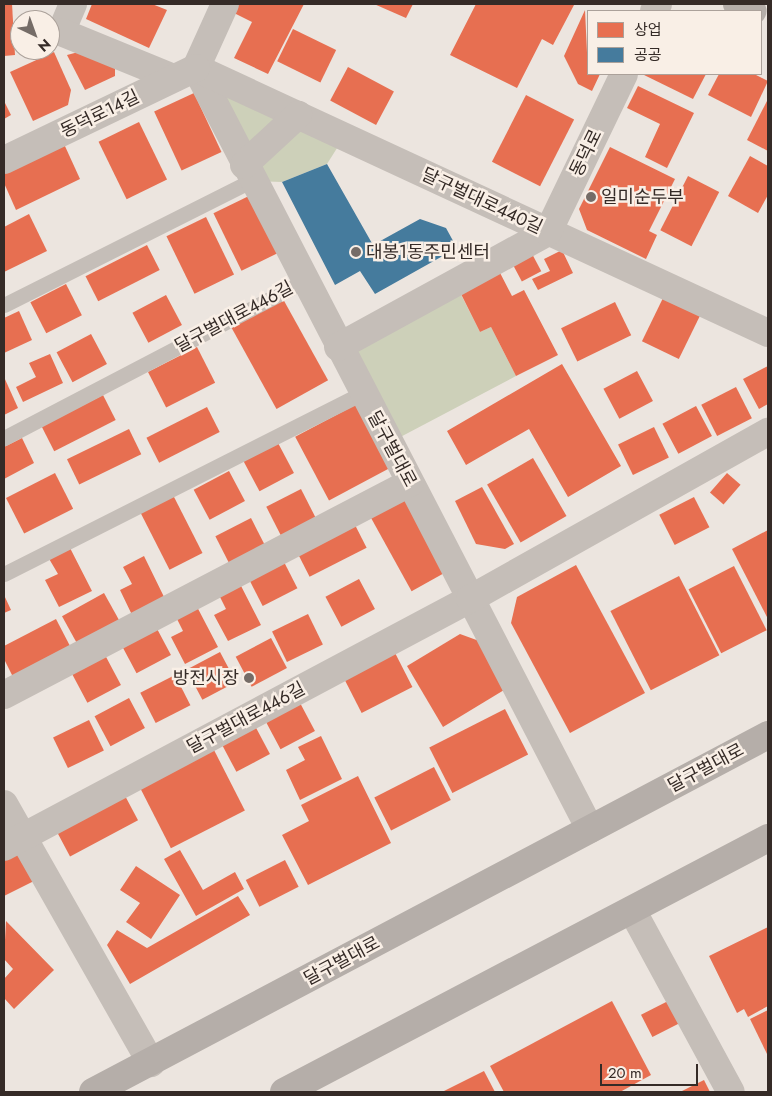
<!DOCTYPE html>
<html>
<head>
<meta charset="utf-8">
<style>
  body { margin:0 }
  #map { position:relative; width:772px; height:1096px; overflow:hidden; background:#ece5df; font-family:Jost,"Noto Sans KR",sans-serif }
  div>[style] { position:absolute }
  .green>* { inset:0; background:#cdd0b9 }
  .shops>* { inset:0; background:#e76f51; transform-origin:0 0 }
  .public>* { inset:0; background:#457b9d }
  .lane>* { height:15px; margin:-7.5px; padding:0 7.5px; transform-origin:7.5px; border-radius:7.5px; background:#c5beb8 }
  .street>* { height:28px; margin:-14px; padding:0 14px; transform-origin:14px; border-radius:14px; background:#c5beb8 }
  .secondary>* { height:28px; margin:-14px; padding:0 14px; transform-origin:14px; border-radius:14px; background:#b5aea9 }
  .dots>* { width:14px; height:14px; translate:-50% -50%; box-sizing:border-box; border:2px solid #f9efe6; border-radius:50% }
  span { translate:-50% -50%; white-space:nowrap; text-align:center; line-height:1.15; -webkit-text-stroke:5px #f9efe6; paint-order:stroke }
  .street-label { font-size:18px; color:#352b27 }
  .poi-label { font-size:18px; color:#352b27 }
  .left { translate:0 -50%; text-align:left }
  .right { translate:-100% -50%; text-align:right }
  .frame { position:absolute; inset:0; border:5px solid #352b27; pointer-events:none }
  .legend { position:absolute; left:587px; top:10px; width:175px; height:65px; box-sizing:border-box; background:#f9efe6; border:1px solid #aba19a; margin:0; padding:6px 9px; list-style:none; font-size:15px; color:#352b27 }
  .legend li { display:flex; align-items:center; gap:10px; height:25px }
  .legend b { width:25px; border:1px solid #aba19a }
  .north { position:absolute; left:10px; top:10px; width:50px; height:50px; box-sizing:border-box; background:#f9efe6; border:1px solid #aba19a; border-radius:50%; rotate:138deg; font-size:14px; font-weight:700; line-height:20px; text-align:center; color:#352b27 }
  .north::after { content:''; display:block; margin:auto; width:18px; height:22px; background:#756c67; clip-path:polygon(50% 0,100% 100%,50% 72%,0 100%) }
  .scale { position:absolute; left:600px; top:1064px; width:98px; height:22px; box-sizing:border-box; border:2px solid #352b27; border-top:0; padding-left:6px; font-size:15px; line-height:18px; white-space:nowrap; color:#352b27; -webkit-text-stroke:4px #f9efe6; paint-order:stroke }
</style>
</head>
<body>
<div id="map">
  <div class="green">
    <i style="clip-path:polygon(196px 68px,344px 137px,327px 164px,282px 182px,251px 181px)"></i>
    <i style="clip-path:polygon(455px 283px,480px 332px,491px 327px,516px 376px,389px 443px,338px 347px)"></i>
  </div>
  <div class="shops">
    <i style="clip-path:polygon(4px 4px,12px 4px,15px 55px,4px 56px)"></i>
    <i style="clip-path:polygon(92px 4px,152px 4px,167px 10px,149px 48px,86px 19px)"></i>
    <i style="clip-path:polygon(239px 4px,304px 4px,268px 74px,234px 58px,252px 22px,234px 13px)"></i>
    <i style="clip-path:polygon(374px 4px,413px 4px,406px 18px)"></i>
    <i style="clip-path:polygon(476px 4px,571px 4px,574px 5px,553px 45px,542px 39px,517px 88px,450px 55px)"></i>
    <i style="clip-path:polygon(585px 10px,588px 74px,600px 74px,592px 91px,578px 84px,564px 56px)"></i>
    <i style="left:293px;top:29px;width:48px;height:36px;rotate:26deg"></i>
    <i style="clip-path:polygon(86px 50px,115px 62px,115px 76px,85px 90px,67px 55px)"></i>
    <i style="clip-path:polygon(54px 52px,71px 90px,68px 105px,33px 121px,10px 72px)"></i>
    <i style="left:348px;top:67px;width:52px;height:38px;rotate:28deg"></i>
    <i style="clip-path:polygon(642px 74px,706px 74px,693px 99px)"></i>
    <i style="clip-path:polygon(719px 74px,754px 74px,768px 81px,751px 117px,708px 95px)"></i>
    <i style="clip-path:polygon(638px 86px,694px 113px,667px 168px,645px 157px,660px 124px,627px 108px)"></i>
    <i style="left:194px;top:93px;width:65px;height:44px;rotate:65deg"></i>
    <i style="left:526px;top:95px;width:54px;height:75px;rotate:27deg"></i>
    <i style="clip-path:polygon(768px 99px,768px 151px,747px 140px)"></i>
    <i style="clip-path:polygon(4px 101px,11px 115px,4px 119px)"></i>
    <i style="left:139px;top:122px;width:64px;height:45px;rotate:64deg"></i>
    <i style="clip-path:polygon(64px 144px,80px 179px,16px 210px,4px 183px,4px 172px)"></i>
    <i style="clip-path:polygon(610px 147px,675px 179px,649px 231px,657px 235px,646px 259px,587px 230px,579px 209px)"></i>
    <i style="clip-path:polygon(750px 156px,768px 166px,768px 195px,758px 213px,728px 196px)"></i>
    <i style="left:688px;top:176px;width:35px;height:61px;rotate:27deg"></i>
    <i style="left:253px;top:194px;width:64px;height:44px;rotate:64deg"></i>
    <i style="clip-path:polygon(29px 214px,47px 251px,4px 272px,4px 227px)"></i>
    <i style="left:206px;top:217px;width:64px;height:44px;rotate:64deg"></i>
    <i style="left:147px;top:245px;width:28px;height:69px;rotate:63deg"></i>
    <i style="left:530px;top:250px;width:24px;height:22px;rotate:62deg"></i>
    <i style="clip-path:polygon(562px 250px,573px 273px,538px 290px,532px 279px,550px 271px,544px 259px)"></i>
    <i style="clip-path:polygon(497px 267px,512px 296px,524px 290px,558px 355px,516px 376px,491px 327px,480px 332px,458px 288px)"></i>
    <i style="left:66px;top:284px;width:35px;height:40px;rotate:63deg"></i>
    <i style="left:166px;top:295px;width:34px;height:38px;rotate:62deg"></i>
    <i style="left:663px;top:298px;width:41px;height:48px;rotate:26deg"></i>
    <i style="left:283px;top:299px;width:93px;height:59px;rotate:61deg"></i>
    <i style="left:615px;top:302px;width:37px;height:60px;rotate:64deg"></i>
    <i style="clip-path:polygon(19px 311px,32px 340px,4px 353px,4px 318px)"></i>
    <i style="left:91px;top:334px;width:34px;height:39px;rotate:62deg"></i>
    <i style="left:197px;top:347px;width:40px;height:55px;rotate:63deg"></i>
    <i style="clip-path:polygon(50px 354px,63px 383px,23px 402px,16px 387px,36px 377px,29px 363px)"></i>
    <i style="clip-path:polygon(562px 364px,621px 466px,568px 497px,529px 429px,466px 465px,447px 431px)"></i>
    <i style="clip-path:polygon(768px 366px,768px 404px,759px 409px,743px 379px)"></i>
    <i style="left:637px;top:371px;width:34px;height:38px;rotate:62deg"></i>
    <i style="clip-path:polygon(4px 377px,18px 408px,4px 415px)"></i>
    <i style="left:736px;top:387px;width:35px;height:39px;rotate:63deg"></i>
    <i style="left:103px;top:395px;width:28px;height:69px;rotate:63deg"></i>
    <i style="left:357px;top:404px;width:72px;height:70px;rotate:62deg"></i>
    <i style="left:696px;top:406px;width:34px;height:38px;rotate:62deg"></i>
    <i style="left:207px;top:407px;width:28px;height:68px;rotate:63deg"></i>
    <i style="left:654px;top:427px;width:34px;height:40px;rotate:64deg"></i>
    <i style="left:129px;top:429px;width:28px;height:69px;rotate:64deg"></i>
    <i style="clip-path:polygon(22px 438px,34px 463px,4px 479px,4px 447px)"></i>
    <i style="left:278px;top:443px;width:34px;height:39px;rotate:62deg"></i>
    <i style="left:533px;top:458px;width:67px;height:53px;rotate:60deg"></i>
    <i style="left:229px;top:471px;width:34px;height:40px;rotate:62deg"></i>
    <i style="left:55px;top:473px;width:40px;height:55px;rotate:63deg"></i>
    <i style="left:727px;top:473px;width:18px;height:26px;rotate:41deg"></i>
    <i style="clip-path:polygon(482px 487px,514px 544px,505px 549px,476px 544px,455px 501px)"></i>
    <i style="left:301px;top:489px;width:34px;height:39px;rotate:63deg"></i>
    <i style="left:173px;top:495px;width:65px;height:37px;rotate:63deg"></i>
    <i style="left:408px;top:496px;width:85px;height:43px;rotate:61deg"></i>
    <i style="left:694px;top:497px;width:34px;height:39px;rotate:63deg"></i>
    <i style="left:251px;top:518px;width:34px;height:40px;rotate:63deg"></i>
    <i style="left:353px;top:521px;width:30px;height:64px;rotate:63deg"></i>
    <i style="clip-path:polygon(768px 530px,768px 619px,732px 549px)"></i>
    <i style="clip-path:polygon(69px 546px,92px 591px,59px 607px,45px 580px,58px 574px,48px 557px)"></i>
    <i style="clip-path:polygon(144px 556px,166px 601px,133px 617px,120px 590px,132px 584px,123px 567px)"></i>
    <i style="left:282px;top:558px;width:34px;height:39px;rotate:63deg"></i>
    <i style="clip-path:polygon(576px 565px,645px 693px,570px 733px,511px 623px,517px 597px)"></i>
    <i style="left:734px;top:566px;width:72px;height:51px;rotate:63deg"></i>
    <i style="left:679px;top:576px;width:89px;height:77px;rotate:63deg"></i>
    <i style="left:359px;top:579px;width:34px;height:38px;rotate:62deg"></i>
    <i style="clip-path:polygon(238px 580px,261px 625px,228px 641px,214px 615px,226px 609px,217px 591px)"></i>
    <i style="left:104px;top:593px;width:35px;height:48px;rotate:61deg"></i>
    <i style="clip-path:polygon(4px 595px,11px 610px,4px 613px)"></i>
    <i style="clip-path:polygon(195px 603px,218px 647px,185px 664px,171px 637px,183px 631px,174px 613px)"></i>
    <i style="left:308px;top:614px;width:34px;height:40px;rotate:64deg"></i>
    <i style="clip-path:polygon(56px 619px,70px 646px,13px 677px,4px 659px,4px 646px)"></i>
    <i style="left:155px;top:625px;width:34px;height:39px;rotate:62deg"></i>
    <i style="clip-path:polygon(460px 634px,482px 642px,509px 687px,443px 727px,407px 666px)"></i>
    <i style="left:271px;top:638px;width:34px;height:40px;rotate:62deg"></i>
    <i style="left:392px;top:647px;width:45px;height:57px;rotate:63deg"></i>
    <i style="left:220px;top:652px;width:34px;height:38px;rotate:62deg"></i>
    <i style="left:105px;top:655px;width:34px;height:38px;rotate:62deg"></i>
    <i style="left:175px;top:675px;width:34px;height:39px;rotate:63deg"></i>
    <i style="left:129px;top:698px;width:34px;height:39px;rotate:62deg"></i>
    <i style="left:299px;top:701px;width:34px;height:39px;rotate:62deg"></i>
    <i style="left:505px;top:709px;width:51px;height:85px;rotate:63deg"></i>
    <i style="left:89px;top:720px;width:34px;height:40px;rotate:64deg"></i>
    <i style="left:254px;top:724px;width:34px;height:38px;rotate:62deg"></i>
    <i style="clip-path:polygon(321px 736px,342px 779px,300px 800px,286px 770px,305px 760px,298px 747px)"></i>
    <i style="left:214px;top:750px;width:68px;height:83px;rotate:63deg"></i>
    <i style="left:434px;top:767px;width:37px;height:67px;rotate:63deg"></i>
    <i style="clip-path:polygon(358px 776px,391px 843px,308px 885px,282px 835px,309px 821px,301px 805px)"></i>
    <i style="left:123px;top:792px;width:32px;height:77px;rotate:62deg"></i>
    <i style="clip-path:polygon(180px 850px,203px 890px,235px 872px,244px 889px,196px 916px,164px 859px)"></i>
    <i style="clip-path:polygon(18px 851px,34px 881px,4px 896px,4px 858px)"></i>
    <i style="left:285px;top:860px;width:30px;height:44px;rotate:63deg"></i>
    <i style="clip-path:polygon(136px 866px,180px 895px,151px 939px,126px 922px,140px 903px,120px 890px)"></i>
    <i style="clip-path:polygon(238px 896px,250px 915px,130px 984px,107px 945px,117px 930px,147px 948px)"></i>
    <i style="clip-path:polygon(6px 921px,54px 970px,14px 1009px,4px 998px,4px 979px,13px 969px,4px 959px)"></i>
    <i style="clip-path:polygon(768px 927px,768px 1006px,748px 1017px,744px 1009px,737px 1013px,709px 956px)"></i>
    <i style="left:674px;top:998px;width:25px;height:37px;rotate:63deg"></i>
    <i style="clip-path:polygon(612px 1001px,651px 1075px,620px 1092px,504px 1092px,490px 1066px)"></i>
    <i style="clip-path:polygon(768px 1010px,768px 1056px,750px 1019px)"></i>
    <i style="clip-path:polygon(484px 1071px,495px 1092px,442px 1092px)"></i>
    <i style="clip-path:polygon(704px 1080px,710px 1092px,680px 1092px)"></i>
  </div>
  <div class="public">
    <i style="clip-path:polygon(327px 164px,373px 245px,420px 219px,446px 228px,457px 248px,375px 294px,360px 271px,335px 285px,282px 182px)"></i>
  </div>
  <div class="lane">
    <i style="left:4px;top:305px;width:276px;rotate:-26.7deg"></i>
    <i style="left:4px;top:438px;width:341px;rotate:-27.6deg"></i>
    <i style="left:4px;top:574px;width:401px;rotate:-26.8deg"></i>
  </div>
  <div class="street">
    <i style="left:73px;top:4px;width:30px;rotate:113deg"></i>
    <i style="left:61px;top:32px;width:122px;rotate:22.2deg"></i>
    <i style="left:654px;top:11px;width:8px;rotate:-60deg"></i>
    <i style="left:196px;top:68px;width:857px;rotate:62.63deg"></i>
    <i style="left:196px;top:68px;width:630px;rotate:24.86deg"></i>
    <i style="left:196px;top:68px;width:70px;rotate:-65.6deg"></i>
    <i style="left:4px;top:160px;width:213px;rotate:-25.6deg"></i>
    <i style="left:244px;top:165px;width:74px;rotate:-42.8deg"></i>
    <i style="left:338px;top:347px;width:239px;rotate:-28.7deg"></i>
    <i style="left:548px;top:232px;width:175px;rotate:-64.3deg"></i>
    <i style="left:4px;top:695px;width:458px;rotate:-27.6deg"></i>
    <i style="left:4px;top:804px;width:298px;rotate:60.4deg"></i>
    <i style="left:4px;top:847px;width:528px;rotate:-28.02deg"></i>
    <i style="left:470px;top:599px;width:342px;rotate:-29.3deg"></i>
    <i style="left:632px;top:910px;width:207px;rotate:61.5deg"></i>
  </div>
  <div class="secondary">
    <i style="left:737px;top:4px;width:17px;rotate:24deg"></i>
    <i style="left:93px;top:1092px;width:764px;rotate:-27.87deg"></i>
    <i style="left:284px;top:1092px;width:547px;rotate:-27.69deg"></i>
  </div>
  <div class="dots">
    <i style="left:591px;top:197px;background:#756c67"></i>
    <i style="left:356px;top:252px;background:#756c67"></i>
    <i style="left:249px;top:678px;background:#756c67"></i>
  </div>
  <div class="street-label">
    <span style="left:100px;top:114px;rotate:-26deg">동덕로14길</span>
    <span style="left:586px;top:153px;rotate:-64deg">동덕로</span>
    <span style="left:482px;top:201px;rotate:25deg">달구벌대로440길</span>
    <span style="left:234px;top:317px;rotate:-28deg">달구벌대로446길</span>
    <span style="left:392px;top:449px;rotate:62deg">달구벌대로</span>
    <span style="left:246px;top:718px;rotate:-28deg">달구벌대로446길</span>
    <span style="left:706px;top:768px;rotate:-28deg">달구벌대로</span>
    <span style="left:342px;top:961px;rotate:-28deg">달구벌대로</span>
  </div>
  <div class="poi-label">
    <span class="left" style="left:601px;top:197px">일미순두부</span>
    <span class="left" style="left:366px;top:252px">대봉1동주민센터</span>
    <span class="right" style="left:239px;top:678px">방전시장</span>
  </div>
  <div class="frame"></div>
  <ul class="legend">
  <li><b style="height:14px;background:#e76f51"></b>상업</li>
  <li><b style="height:14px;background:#457b9d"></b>공공</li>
  </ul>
  <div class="north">N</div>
  <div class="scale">20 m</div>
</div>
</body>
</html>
